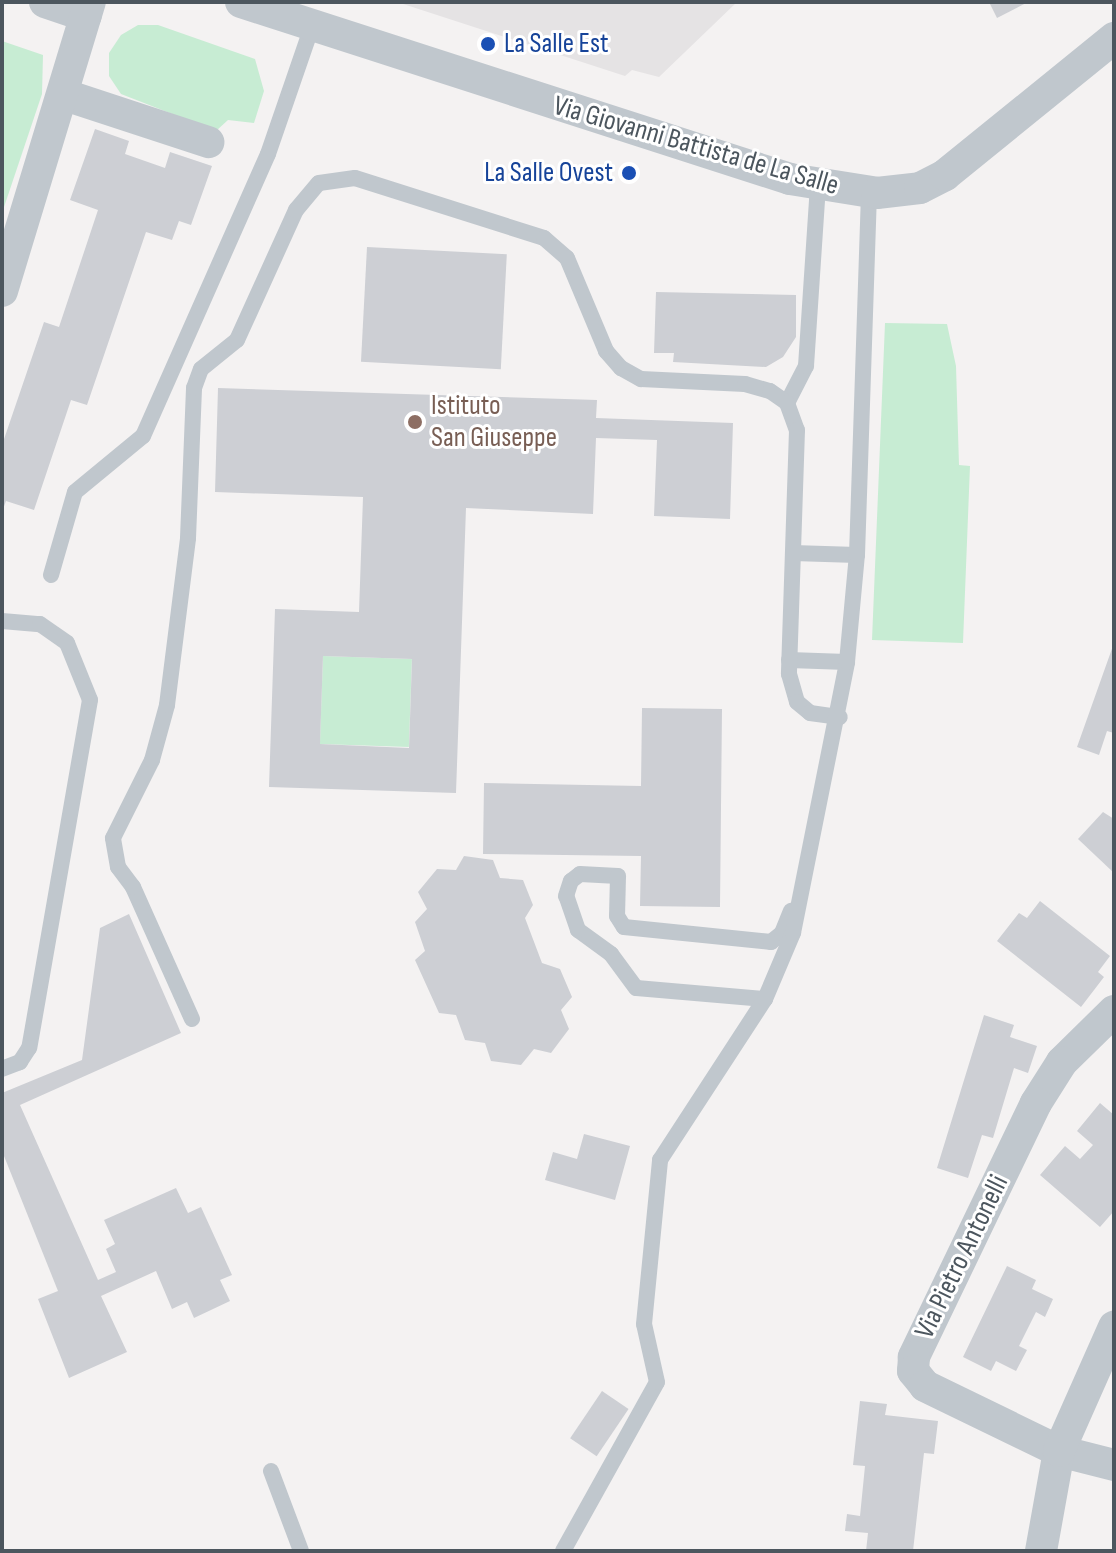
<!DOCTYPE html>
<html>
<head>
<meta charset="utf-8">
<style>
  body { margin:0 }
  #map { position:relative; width:1116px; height:1553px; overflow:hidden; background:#f4f2f2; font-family:"Sofia Sans Condensed",sans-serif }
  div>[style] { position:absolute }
  .education>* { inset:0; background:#e5e3e4 }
  .green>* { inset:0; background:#c7ecd3; transform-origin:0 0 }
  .building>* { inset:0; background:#cdcfd4; transform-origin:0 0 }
  .service>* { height:16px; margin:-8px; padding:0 8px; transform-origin:8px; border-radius:8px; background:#c0c7cd }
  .minor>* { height:32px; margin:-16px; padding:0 16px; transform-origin:16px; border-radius:16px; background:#c0c7cd }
  .dots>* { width:22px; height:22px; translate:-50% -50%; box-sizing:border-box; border:4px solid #fff; border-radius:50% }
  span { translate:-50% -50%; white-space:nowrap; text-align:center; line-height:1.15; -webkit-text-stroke:6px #fff; paint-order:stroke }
  .transit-label { font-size:28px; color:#164399 }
  .left { translate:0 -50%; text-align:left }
  .right { translate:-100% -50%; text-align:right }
  .street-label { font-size:28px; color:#4c565e }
  .education-label { font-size:28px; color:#785e54 }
  .frame { position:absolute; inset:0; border:4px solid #4c565e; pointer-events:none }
</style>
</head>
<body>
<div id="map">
  <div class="education">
    <i style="clip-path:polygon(397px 2px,737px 2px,659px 77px,632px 70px,625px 76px)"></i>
  </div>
  <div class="green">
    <i style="clip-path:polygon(138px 25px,158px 25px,255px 59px,264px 91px,254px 123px,228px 120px,216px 131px,121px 94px,109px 76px,109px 53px,121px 35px)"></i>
    <i style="clip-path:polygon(2px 41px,43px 55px,42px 94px,2px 213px)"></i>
    <i style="clip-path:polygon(885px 323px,947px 324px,956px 366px,959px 465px,970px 466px,963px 643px,872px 640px)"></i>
    <i style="left:323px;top:656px;width:89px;height:88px;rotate:2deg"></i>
  </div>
  <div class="building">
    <i style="clip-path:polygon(989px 2px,1028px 2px,997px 18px)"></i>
    <i style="clip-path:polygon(95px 129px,129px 141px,125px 154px,165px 168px,170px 152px,212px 166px,191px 225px,179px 221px,172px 240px,146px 232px,87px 405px,71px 400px,34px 510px,6px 501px,2px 512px,2px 445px,44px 322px,59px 327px,98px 210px,70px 200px)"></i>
    <i style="left:367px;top:247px;width:140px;height:115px;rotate:3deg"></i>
    <i style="clip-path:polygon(656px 292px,796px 295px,796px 337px,783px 357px,766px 367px,673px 362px,674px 353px,654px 353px)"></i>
    <i style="clip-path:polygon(evenodd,218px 388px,597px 400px,596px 418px,733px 423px,730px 519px,654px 516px,657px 440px,596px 438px,593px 514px,466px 508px,456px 793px,269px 787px,275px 609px,359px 612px,363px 497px,215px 492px,218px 388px,323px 656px,412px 659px,409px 748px,320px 744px,323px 656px)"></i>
    <i style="clip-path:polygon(1114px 643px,1114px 733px,1107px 731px,1099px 755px,1077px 747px)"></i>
    <i style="clip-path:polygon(642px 708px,722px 709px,720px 907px,640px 906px,641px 856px,483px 854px,484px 783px,641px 786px)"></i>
    <i style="clip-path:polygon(1103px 812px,1114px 819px,1114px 873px,1078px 839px)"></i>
    <i style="clip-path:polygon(464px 856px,493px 860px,500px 878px,523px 880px,533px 905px,525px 918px,542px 963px,560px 969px,572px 997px,561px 1010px,569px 1029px,551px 1053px,534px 1049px,521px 1065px,491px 1061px,485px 1043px,465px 1040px,456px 1015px,439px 1013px,415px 960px,425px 951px,415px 922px,427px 909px,418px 892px,437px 869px,456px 870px)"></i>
    <i style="clip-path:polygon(1040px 901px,1110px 956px,1098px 972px,1104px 977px,1081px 1007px,997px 941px,1019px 913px,1027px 918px)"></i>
    <i style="clip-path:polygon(129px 914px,181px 1033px,20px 1105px,98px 1280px,116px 1272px,106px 1249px,115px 1244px,104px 1220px,176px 1188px,188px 1213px,201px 1207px,232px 1275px,220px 1280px,230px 1301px,194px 1318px,187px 1302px,172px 1309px,156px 1271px,101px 1296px,127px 1352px,69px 1378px,38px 1299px,58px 1291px,2px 1151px,2px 1093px,82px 1060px,100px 928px)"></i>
    <i style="clip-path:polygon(984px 1015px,1014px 1025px,1010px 1037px,1037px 1046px,1028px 1073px,1014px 1068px,993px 1138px,982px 1135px,968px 1178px,937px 1168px)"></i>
    <i style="clip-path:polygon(1100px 1103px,1114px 1115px,1114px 1211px,1100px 1227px,1040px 1175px,1065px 1146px,1080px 1159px,1093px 1145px,1077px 1131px)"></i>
    <i style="clip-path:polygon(584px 1134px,630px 1146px,615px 1200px,545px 1180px,553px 1152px,577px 1159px)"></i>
    <i style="clip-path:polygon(1007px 1266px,1036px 1280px,1032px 1289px,1053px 1299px,1045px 1317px,1036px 1312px,1019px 1346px,1027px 1350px,1016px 1371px,996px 1361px,991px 1371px,963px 1357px)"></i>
    <i style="left:602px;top:1391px;width:32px;height:57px;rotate:34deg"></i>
    <i style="clip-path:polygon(860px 1401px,887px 1404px,885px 1415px,938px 1421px,934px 1454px,924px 1453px,913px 1551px,866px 1551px,868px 1533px,845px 1531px,847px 1514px,860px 1516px,865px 1466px,853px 1465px)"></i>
  </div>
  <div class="service">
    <i style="left:787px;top:403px;width:42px;rotate:-62.8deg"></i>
    <i style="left:806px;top:366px;width:181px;rotate:-86.2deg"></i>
    <i style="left:793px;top:553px;width:64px;rotate:1.8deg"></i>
    <i style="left:51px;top:575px;width:86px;rotate:-73.9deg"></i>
    <i style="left:75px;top:492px;width:88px;rotate:-39.5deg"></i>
    <i style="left:143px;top:436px;width:308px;rotate:-66.1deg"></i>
    <i style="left:268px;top:154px;width:135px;rotate:-71deg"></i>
    <i style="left:2px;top:621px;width:38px;rotate:5deg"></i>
    <i style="left:40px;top:624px;width:33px;rotate:35deg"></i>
    <i style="left:67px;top:643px;width:61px;rotate:68deg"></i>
    <i style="left:90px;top:700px;width:353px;rotate:99.9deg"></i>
    <i style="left:29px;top:1048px;width:17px;rotate:123deg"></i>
    <i style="left:20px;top:1062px;width:19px;rotate:159deg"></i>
    <i style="left:789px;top:660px;width:58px;rotate:2deg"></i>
    <i style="left:765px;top:999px;width:129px;rotate:-175.1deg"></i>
    <i style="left:636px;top:988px;width:42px;rotate:-126.3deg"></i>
    <i style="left:611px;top:954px;width:41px;rotate:-144deg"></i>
    <i style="left:578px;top:930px;width:36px;rotate:-109deg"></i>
    <i style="left:566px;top:896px;width:16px;rotate:-72deg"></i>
    <i style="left:571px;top:881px;width:11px;rotate:-38deg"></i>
    <i style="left:580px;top:874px;width:38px;rotate:3deg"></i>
    <i style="left:618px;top:876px;width:40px;rotate:91.4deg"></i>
    <i style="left:617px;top:916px;width:13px;rotate:58deg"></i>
    <i style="left:624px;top:927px;width:148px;rotate:5.8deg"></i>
    <i style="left:771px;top:942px;width:14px;rotate:-39deg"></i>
    <i style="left:782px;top:933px;width:24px;rotate:-68deg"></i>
    <i style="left:192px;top:1019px;width:145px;rotate:-114.1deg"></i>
    <i style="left:133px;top:887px;width:25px;rotate:-127deg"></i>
    <i style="left:118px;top:867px;width:29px;rotate:-100deg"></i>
    <i style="left:113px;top:838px;width:87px;rotate:-63.4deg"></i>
    <i style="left:152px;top:760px;width:57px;rotate:-74.7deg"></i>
    <i style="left:167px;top:705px;width:168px;rotate:-82.8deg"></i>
    <i style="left:188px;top:538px;width:150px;rotate:-87.7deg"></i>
    <i style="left:194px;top:388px;width:20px;rotate:-70deg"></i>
    <i style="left:201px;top:369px;width:46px;rotate:-38.9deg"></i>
    <i style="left:237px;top:340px;width:143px;rotate:-65.6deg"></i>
    <i style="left:296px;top:210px;width:35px;rotate:-50deg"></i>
    <i style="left:319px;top:183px;width:36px;rotate:-8deg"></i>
    <i style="left:355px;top:178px;width:198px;rotate:17.6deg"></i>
    <i style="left:544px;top:238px;width:30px;rotate:41deg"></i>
    <i style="left:567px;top:258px;width:101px;rotate:67.2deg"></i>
    <i style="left:606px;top:351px;width:23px;rotate:49deg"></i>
    <i style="left:621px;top:368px;width:23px;rotate:29deg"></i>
    <i style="left:641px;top:379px;width:104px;rotate:2.8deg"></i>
    <i style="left:745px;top:384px;width:26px;rotate:16deg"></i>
    <i style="left:770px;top:391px;width:21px;rotate:35deg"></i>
    <i style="left:787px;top:403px;width:29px;rotate:70deg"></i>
    <i style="left:797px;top:430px;width:244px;rotate:91.9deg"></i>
    <i style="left:789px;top:674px;width:29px;rotate:74deg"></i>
    <i style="left:797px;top:702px;width:17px;rotate:40deg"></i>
    <i style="left:810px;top:713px;width:30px;rotate:8deg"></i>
    <i style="left:271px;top:1471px;width:85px;rotate:69.4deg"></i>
    <i style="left:563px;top:1551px;width:193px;rotate:-60.9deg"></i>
    <i style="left:657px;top:1382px;width:59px;rotate:-102.6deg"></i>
    <i style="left:644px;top:1324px;width:165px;rotate:-84.4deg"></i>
    <i style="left:660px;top:1160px;width:192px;rotate:-56.9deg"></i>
    <i style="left:765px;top:999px;width:72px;rotate:-67deg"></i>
    <i style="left:793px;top:933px;width:276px;rotate:-78.7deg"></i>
    <i style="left:847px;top:662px;width:107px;rotate:-84.7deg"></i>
    <i style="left:857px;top:555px;width:362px;rotate:-88.1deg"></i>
  </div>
  <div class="minor">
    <i style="left:45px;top:2px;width:43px;rotate:18.9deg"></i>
    <i style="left:241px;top:2px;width:577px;rotate:17.87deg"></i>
    <i style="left:790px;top:179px;width:88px;rotate:9.1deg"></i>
    <i style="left:877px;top:193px;width:43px;rotate:-6.6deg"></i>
    <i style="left:920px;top:188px;width:28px;rotate:-27deg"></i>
    <i style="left:945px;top:175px;width:218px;rotate:-39deg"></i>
    <i style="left:65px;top:95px;width:151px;rotate:18.2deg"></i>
    <i style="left:2px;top:291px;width:302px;rotate:-73.1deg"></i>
    <i style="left:1114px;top:1011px;width:73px;rotate:135.6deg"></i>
    <i style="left:1062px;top:1062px;width:49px;rotate:122.4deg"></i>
    <i style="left:1036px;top:1103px;width:282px;rotate:115.7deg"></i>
    <i style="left:914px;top:1357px;width:14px;rotate:94deg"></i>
    <i style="left:913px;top:1371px;width:19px;rotate:51deg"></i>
    <i style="left:925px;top:1386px;width:149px;rotate:25.9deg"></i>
    <i style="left:1059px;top:1451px;width:57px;rotate:14.3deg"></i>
    <i style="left:1041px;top:1551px;width:102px;rotate:-79.8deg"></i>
    <i style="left:1059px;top:1451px;width:136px;rotate:-66.1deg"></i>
  </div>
  <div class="dots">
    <i style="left:488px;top:44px;background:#1a4fb4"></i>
    <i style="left:629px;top:173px;background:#1a4fb4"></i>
    <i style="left:415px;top:422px;background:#8d6e63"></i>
  </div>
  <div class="transit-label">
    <span class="left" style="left:504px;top:44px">La Salle Est</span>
    <span class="right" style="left:613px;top:173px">La Salle Ovest</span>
  </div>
  <div class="street-label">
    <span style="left:696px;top:146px;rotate:16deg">Via Giovanni Battista de La Salle</span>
    <span style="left:962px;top:1257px;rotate:-64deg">Via Pietro Antonelli</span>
  </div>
  <div class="education-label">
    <span class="left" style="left:431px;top:422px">Istituto<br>San Giuseppe</span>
  </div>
  <div class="frame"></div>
</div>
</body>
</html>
